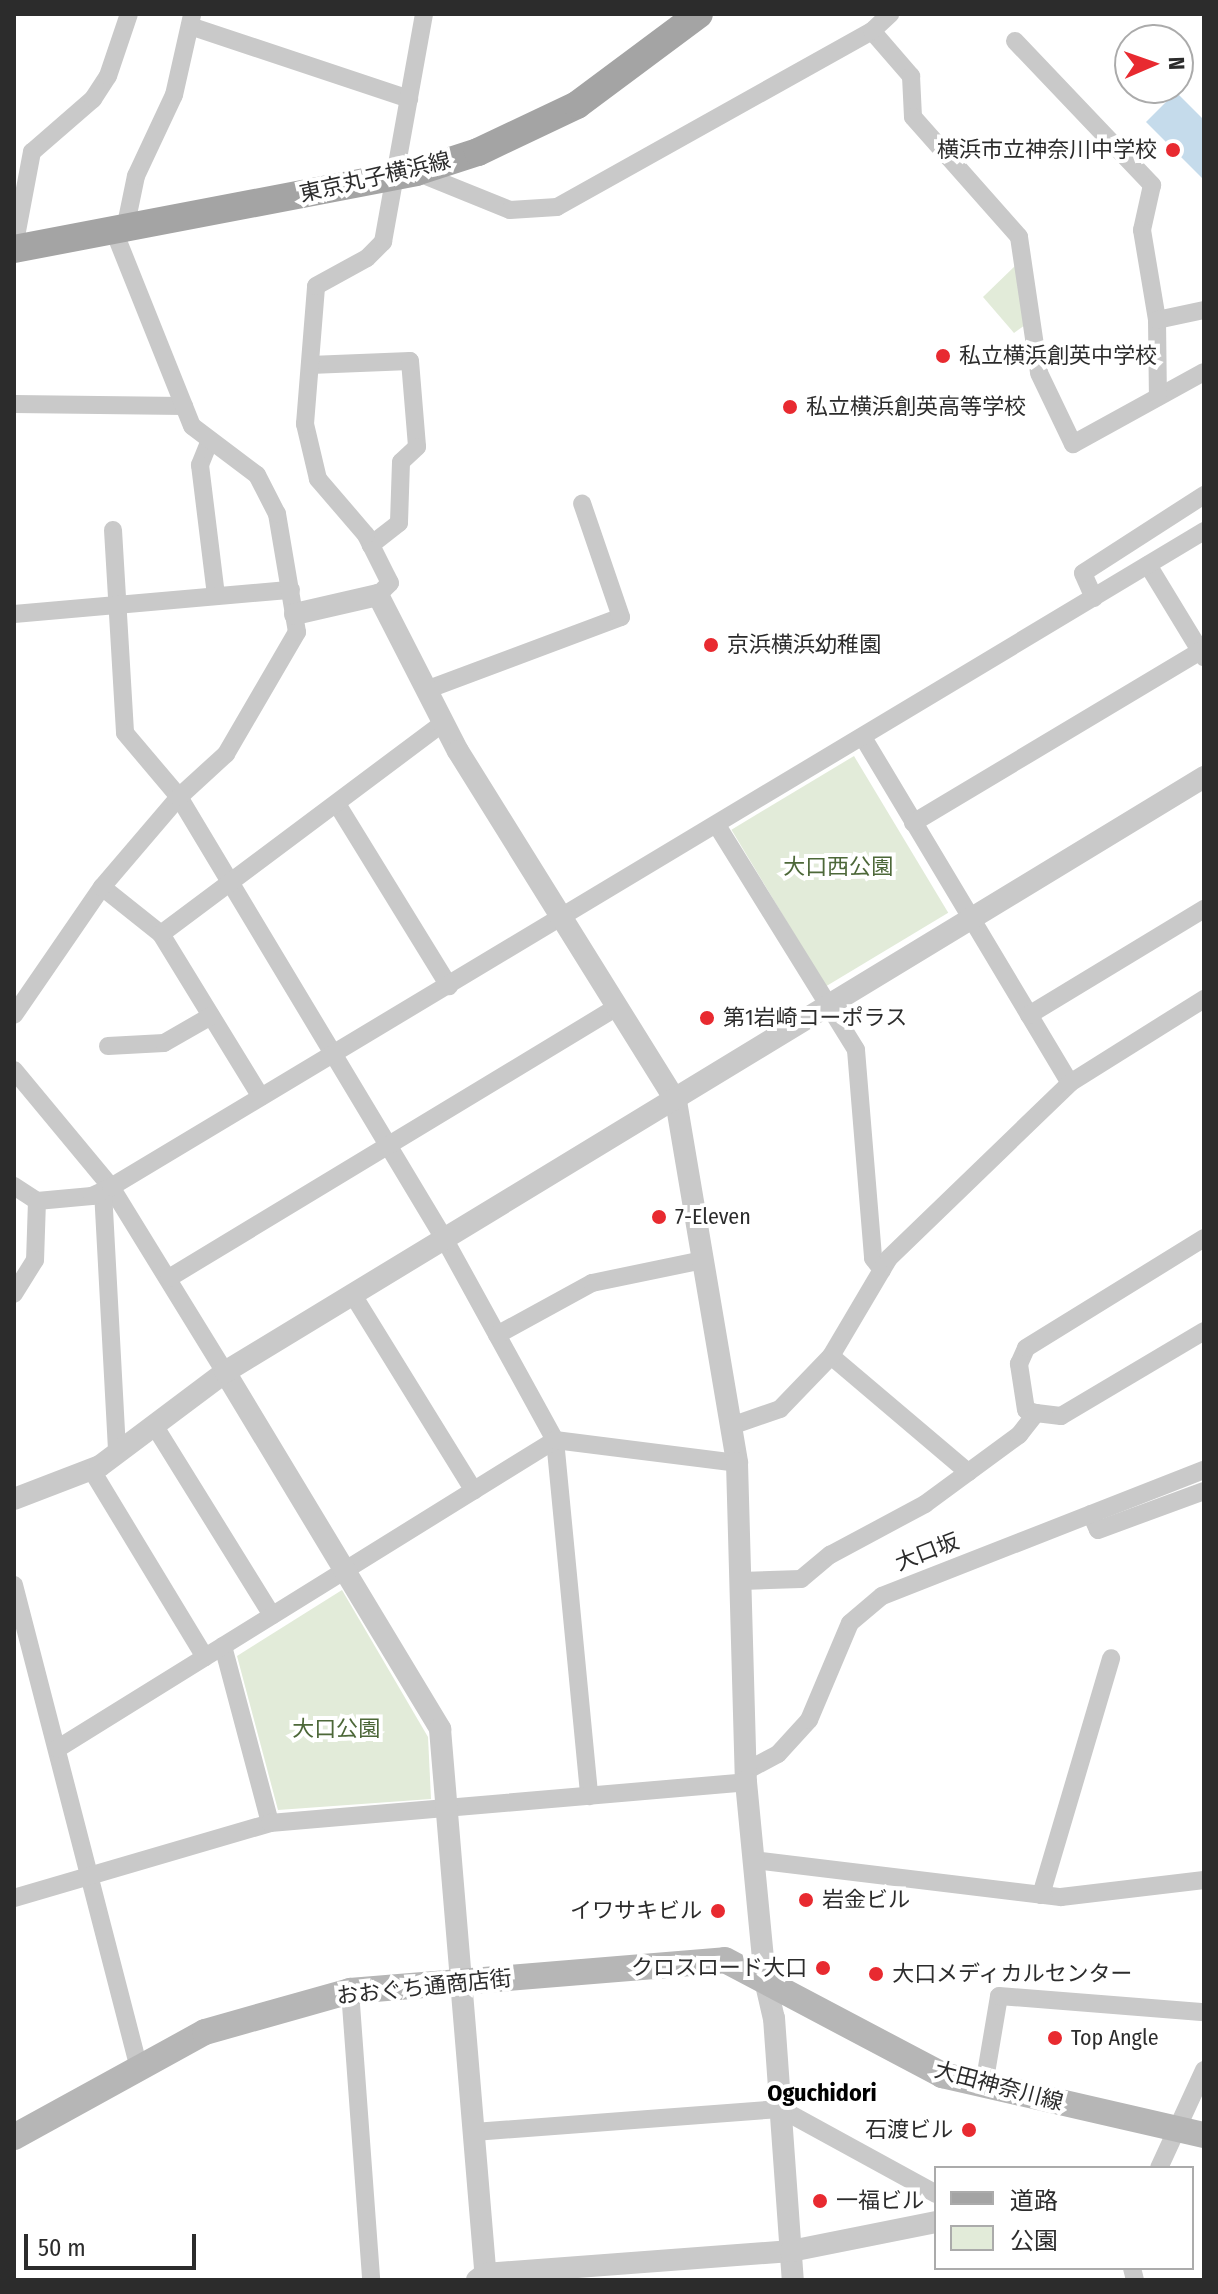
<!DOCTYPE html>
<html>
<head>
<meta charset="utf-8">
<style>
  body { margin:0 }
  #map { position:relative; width:1218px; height:2294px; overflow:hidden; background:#fff; font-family:"Fira Sans Condensed","Noto Sans JP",sans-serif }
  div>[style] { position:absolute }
  .green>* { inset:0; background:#e2ebd9; transform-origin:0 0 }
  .water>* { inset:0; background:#c5dbeb }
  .minor>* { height:18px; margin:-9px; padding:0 9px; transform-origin:9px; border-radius:9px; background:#c9c9c9 }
  .tertiary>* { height:22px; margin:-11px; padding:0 11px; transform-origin:11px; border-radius:11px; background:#c9c9c9 }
  .secondary>* { height:26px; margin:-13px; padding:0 13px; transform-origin:13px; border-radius:13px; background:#b6b6b6 }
  .primary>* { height:28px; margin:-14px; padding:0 14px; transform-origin:14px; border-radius:14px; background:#a4a4a4 }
  .dots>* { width:22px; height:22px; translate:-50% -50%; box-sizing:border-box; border:4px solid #fff; border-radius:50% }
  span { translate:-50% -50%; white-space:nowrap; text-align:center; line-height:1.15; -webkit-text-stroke:8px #fff; paint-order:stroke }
  .poi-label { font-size:22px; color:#2c2c2c }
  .right { translate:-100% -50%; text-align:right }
  .left { translate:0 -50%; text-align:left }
  .street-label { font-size:22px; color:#2c2c2c }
  .park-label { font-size:22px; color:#4d6839 }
  .neighbourhood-label { font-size:24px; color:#000; font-weight:700 }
  .frame { position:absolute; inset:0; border:16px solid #2c2c2c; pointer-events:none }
  .legend { position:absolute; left:934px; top:2166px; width:260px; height:104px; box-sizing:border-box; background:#fff; border:2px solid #ababab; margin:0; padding:10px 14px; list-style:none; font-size:24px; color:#2c2c2c }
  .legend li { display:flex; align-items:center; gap:16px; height:40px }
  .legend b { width:40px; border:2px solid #ababab }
  .north { position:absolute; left:1114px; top:24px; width:80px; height:80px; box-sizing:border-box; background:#fff; border:2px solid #ababab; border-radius:50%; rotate:88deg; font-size:22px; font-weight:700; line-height:32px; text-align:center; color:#2c2c2c }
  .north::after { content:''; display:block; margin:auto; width:28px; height:36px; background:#e82a30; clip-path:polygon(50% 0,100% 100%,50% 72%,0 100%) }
  .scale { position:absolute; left:24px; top:2234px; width:172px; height:36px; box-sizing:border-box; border:4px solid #2c2c2c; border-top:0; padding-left:10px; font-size:24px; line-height:28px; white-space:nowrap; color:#2c2c2c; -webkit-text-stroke:6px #fff; paint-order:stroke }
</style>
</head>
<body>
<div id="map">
  <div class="green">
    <i style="clip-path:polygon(1017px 264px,1025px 325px,1014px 333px,983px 297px)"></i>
    <i style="left:854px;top:756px;width:183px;height:143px;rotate:59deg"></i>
    <i style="clip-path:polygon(342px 1590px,428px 1737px,431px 1799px,278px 1810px,237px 1656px)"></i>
  </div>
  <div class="water">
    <i style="clip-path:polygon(1176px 92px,1204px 120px,1204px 180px,1146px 122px)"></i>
  </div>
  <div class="minor">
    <i style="left:190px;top:26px;width:231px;rotate:18.4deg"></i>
    <i style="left:872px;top:31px;width:60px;rotate:49.1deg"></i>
    <i style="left:911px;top:76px;width:41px;rotate:87.2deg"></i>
    <i style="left:913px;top:117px;width:160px;rotate:48.5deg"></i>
    <i style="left:1019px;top:237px;width:137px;rotate:81.6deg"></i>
    <i style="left:1039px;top:373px;width:79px;rotate:64.4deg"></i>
    <i style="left:1073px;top:444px;width:149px;rotate:-28.8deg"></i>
    <i style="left:1015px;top:41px;width:199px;rotate:46.4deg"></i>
    <i style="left:1152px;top:185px;width:46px;rotate:102.5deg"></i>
    <i style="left:1142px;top:230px;width:91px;rotate:80.5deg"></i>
    <i style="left:1157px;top:320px;width:77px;rotate:89.3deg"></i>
    <i style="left:416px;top:172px;width:101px;rotate:22deg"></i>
    <i style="left:510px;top:210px;width:47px;rotate:-3.7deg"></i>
    <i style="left:557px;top:207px;width:361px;rotate:-29.2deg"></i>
    <i style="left:872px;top:31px;width:25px;rotate:-43deg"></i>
    <i style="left:125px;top:229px;width:54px;rotate:-78.3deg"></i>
    <i style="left:136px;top:176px;width:89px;rotate:-64.9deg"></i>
    <i style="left:174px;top:95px;width:82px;rotate:-77.3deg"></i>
    <i style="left:14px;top:247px;width:97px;rotate:-79.3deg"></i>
    <i style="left:32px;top:152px;width:81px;rotate:-41deg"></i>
    <i style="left:93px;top:99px;width:27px;rotate:-57deg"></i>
    <i style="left:108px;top:76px;width:65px;rotate:-71.3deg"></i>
    <i style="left:1157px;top:320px;width:48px;rotate:-12deg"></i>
    <i style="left:310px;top:365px;width:100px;rotate:-2.3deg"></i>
    <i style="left:410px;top:361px;width:86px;rotate:85.3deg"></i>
    <i style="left:417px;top:447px;width:22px;rotate:137deg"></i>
    <i style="left:401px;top:462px;width:61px;rotate:91.9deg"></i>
    <i style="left:399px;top:523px;width:36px;rotate:142deg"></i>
    <i style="left:14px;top:404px;width:170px;rotate:0.7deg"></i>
    <i style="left:210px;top:440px;width:27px;rotate:112deg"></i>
    <i style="left:200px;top:465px;width:132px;rotate:83deg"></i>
    <i style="left:113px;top:530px;width:203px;rotate:86.6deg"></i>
    <i style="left:125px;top:733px;width:84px;rotate:49.8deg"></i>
    <i style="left:179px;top:797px;width:517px;rotate:59.02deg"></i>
    <i style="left:445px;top:1240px;width:228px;rotate:61.2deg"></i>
    <i style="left:555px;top:1440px;width:358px;rotate:84.5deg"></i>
    <i style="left:1148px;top:565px;width:108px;rotate:58.7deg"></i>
    <i style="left:378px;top:595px;width:17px;rotate:-45deg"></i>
    <i style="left:390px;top:583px;width:54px;rotate:-116.6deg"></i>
    <i style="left:366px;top:535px;width:74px;rotate:-130.6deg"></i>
    <i style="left:318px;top:479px;width:57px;rotate:-103.3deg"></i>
    <i style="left:305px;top:424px;width:138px;rotate:-85.4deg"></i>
    <i style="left:316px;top:286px;width:58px;rotate:-28.8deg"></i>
    <i style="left:367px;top:258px;width:23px;rotate:-45deg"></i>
    <i style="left:383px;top:242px;width:232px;rotate:-79.8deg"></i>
    <i style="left:1094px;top:598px;width:27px;rotate:-114deg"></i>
    <i style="left:1083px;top:573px;width:144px;rotate:-32.8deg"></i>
    <i style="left:14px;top:614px;width:278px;rotate:-5deg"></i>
    <i style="left:426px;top:690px;width:208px;rotate:-20.5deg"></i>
    <i style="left:621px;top:617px;width:120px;rotate:-108.9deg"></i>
    <i style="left:864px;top:739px;width:401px;rotate:59.1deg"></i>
    <i style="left:337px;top:804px;width:214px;rotate:58.4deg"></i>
    <i style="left:913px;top:823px;width:335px;rotate:-30.9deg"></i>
    <i style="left:718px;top:827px;width:262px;rotate:58.2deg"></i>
    <i style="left:856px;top:1050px;width:209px;rotate:85.3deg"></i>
    <i style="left:873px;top:1258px;width:15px;rotate:53deg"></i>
    <i style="left:102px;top:887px;width:75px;rotate:38.5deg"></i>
    <i style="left:161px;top:934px;width:191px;rotate:58.5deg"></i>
    <i style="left:161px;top:934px;width:352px;rotate:-36.8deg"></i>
    <i style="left:14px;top:1015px;width:155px;rotate:-55.5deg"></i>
    <i style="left:102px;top:887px;width:118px;rotate:-49.5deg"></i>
    <i style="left:179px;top:797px;width:64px;rotate:-42.5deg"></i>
    <i style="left:226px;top:754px;width:141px;rotate:-59.8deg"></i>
    <i style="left:297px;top:632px;width:120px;rotate:-99.6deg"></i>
    <i style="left:277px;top:514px;width:44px;rotate:-117.1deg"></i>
    <i style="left:257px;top:475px;width:81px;rotate:-143deg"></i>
    <i style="left:192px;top:426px;width:210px;rotate:-111.8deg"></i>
    <i style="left:1029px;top:1015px;width:205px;rotate:-31.2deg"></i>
    <i style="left:108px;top:1046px;width:56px;rotate:-3.1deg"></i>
    <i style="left:164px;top:1043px;width:54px;rotate:-29.9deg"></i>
    <i style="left:14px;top:1070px;width:152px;rotate:50.3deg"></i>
    <i style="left:111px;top:1187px;width:217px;rotate:58.4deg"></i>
    <i style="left:14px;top:1186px;width:27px;rotate:33deg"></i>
    <i style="left:37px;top:1201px;width:59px;rotate:91.9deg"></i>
    <i style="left:35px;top:1260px;width:40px;rotate:122deg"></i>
    <i style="left:103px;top:1191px;width:262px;rotate:86.9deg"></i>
    <i style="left:37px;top:1201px;width:55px;rotate:-5.2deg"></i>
    <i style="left:92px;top:1196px;width:21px;rotate:-25deg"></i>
    <i style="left:111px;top:1187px;width:1275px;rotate:-30.97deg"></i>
    <i style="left:169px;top:1278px;width:524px;rotate:-31.17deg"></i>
    <i style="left:353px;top:1295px;width:230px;rotate:58.3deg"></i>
    <i style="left:497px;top:1335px;width:108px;rotate:-28.7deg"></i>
    <i style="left:592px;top:1283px;width:113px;rotate:-11.7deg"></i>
    <i style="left:831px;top:1356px;width:180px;rotate:40.3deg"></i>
    <i style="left:1036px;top:1413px;width:10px;rotate:-163deg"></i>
    <i style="left:1026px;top:1410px;width:47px;rotate:-98.7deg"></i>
    <i style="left:1019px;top:1364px;width:17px;rotate:-66deg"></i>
    <i style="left:1026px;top:1348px;width:209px;rotate:-31.7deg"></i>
    <i style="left:154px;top:1425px;width:224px;rotate:58.2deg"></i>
    <i style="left:731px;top:1426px;width:52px;rotate:-19.1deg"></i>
    <i style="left:780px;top:1409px;width:74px;rotate:-46.1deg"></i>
    <i style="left:831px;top:1356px;width:114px;rotate:-59.4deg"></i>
    <i style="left:889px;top:1258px;width:252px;rotate:-44deg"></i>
    <i style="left:1070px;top:1083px;width:158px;rotate:-32.1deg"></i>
    <i style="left:91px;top:1469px;width:220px;rotate:58.8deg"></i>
    <i style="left:1091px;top:1514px;width:17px;rotate:66deg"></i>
    <i style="left:1098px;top:1530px;width:113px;rotate:-20.2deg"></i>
    <i style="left:741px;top:1581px;width:60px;rotate:-1.9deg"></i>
    <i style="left:801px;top:1579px;width:38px;rotate:-40deg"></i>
    <i style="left:830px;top:1555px;width:108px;rotate:-28.2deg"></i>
    <i style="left:925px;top:1504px;width:117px;rotate:-36.3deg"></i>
    <i style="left:1019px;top:1435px;width:28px;rotate:-52deg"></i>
    <i style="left:1036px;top:1413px;width:25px;rotate:7deg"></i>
    <i style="left:1061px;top:1416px;width:166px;rotate:-30.7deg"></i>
    <i style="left:14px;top:1585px;width:498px;rotate:75.5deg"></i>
    <i style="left:223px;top:1646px;width:183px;rotate:75.1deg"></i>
    <i style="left:57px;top:1749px;width:586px;rotate:-31.82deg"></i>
    <i style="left:555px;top:1440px;width:183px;rotate:7.2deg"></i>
    <i style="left:746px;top:1771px;width:36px;rotate:-28deg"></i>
    <i style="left:778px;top:1754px;width:46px;rotate:-47.6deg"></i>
    <i style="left:809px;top:1720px;width:105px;rotate:-67.1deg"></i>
    <i style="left:850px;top:1623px;width:42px;rotate:-40.2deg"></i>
    <i style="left:882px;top:1596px;width:346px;rotate:-21.4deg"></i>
    <i style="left:754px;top:1860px;width:309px;rotate:6.9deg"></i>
    <i style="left:1061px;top:1897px;width:144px;rotate:-6.8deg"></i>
    <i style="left:1041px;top:1895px;width:247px;rotate:-73.5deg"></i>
    <i style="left:14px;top:1898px;width:267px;rotate:-16.3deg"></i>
    <i style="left:270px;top:1823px;width:478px;rotate:-4.9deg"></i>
    <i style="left:350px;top:1991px;width:290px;rotate:85.8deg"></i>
    <i style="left:984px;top:2085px;width:90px;rotate:-80.4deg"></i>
    <i style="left:999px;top:1996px;width:206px;rotate:4.5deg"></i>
    <i style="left:474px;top:2132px;width:308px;rotate:-4.3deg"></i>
    <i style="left:781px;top:2109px;width:177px;rotate:28.7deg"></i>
    <i style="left:1159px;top:2168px;width:108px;rotate:-65.3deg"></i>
    <i style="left:1132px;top:2268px;width:12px;rotate:76deg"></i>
  </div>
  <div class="tertiary">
    <i style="left:295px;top:614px;width:85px;rotate:-12.9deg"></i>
    <i style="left:378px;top:595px;width:175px;rotate:62.9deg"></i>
    <i style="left:458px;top:751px;width:412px;rotate:58.1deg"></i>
    <i style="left:676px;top:1101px;width:367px;rotate:80.4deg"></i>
    <i style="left:737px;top:1463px;width:319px;rotate:88.4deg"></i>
    <i style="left:746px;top:1782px;width:199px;rotate:84.5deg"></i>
    <i style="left:765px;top:1980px;width:39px;rotate:77deg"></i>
    <i style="left:774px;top:2018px;width:263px;rotate:85.9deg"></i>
    <i style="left:225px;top:1372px;width:417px;rotate:58.9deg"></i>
    <i style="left:440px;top:1729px;width:553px;rotate:85.23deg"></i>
    <i style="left:14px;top:1499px;width:92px;rotate:-21deg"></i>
    <i style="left:100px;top:1466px;width:156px;rotate:-36.9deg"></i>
    <i style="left:225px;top:1372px;width:1146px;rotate:-31.29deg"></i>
    <i style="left:477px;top:2280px;width:10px;rotate:-37deg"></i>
    <i style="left:485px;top:2274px;width:307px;rotate:-4.3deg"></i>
    <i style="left:791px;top:2251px;width:148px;rotate:-11.3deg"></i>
  </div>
  <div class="secondary">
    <i style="left:14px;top:2137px;width:218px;rotate:-28.8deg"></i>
    <i style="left:205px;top:2032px;width:151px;rotate:-15.8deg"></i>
    <i style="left:350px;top:1991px;width:376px;rotate:-4.7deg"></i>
    <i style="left:725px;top:1960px;width:246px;rotate:27.9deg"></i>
    <i style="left:942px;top:2075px;width:269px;rotate:12.9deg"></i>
  </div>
  <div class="primary">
    <i style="left:14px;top:249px;width:409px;rotate:-10.8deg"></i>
    <i style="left:416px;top:172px;width:65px;rotate:-17.9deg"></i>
    <i style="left:478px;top:152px;width:110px;rotate:-25.4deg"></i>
    <i style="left:577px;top:105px;width:152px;rotate:-36.7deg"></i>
  </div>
  <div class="dots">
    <i style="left:1173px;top:150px;background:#e82a30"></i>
    <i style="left:943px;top:356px;background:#e82a30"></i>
    <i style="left:790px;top:407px;background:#e82a30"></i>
    <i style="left:711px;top:645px;background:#e82a30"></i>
    <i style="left:707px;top:1018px;background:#e82a30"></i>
    <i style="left:659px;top:1217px;background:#e82a30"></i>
    <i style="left:806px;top:1900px;background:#e82a30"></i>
    <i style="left:718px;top:1911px;background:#e82a30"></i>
    <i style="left:823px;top:1968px;background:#e82a30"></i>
    <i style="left:876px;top:1974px;background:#e82a30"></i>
    <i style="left:1055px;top:2038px;background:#e82a30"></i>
    <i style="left:969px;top:2130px;background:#e82a30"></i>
    <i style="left:820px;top:2201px;background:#e82a30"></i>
  </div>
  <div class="poi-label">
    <span class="right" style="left:1157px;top:150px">横浜市立神奈川中学校</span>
    <span class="left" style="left:959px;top:356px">私立横浜創英中学校</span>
    <span class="left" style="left:806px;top:407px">私立横浜創英高等学校</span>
    <span class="left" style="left:727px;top:645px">京浜横浜幼稚園</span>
    <span class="left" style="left:723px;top:1018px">第1岩崎コーポラス</span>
    <span class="left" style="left:675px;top:1217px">7-Eleven</span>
    <span class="left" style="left:822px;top:1900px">岩金ビル</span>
    <span class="right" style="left:702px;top:1911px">イワサキビル</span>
    <span class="right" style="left:807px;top:1968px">クロスロード大口</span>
    <span class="left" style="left:892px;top:1974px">大口メディカルセンター</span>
    <span class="left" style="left:1071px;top:2038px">Top Angle</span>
    <span class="right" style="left:953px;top:2130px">石渡ビル</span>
    <span class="left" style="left:836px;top:2201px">一福ビル</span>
  </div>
  <div class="street-label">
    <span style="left:375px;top:177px;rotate:-13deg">東京丸子横浜線</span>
    <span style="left:927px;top:1552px;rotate:-21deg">大口坂</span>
    <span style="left:424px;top:1987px;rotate:-6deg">おおぐち通商店街</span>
    <span style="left:999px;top:2086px;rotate:15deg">大田神奈川線</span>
  </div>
  <div class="park-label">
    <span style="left:838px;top:867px">大口西公園</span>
    <span style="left:336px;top:1729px">大口公園</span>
  </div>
  <div class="neighbourhood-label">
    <span style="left:822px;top:2094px">Oguchidori</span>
  </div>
  <div class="frame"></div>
  <ul class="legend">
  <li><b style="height:10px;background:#a4a4a4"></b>道路</li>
  <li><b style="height:22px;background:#e2ebd9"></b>公園</li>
  </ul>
  <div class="north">N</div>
  <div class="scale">50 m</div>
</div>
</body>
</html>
